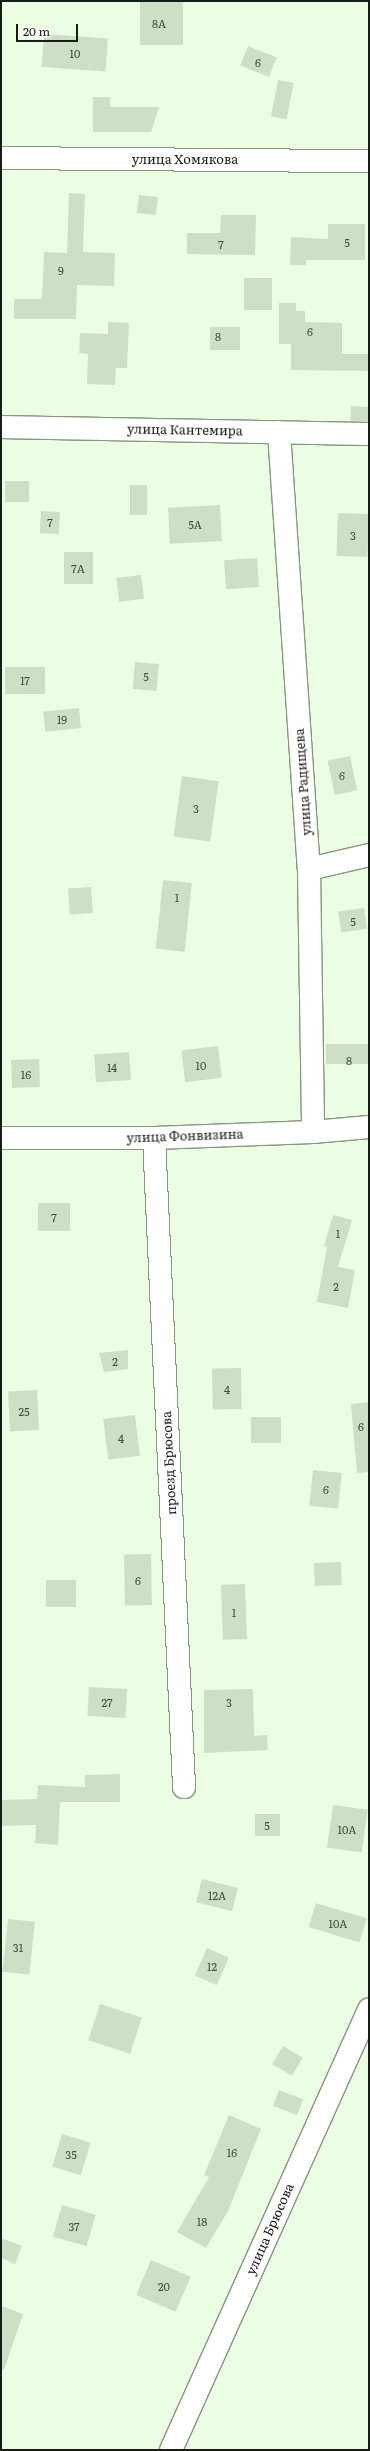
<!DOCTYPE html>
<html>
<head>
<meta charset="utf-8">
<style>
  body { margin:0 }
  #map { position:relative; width:370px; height:2451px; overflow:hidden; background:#ebfde3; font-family:Literata,serif }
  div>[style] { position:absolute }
  .building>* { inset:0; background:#cddfc5; transform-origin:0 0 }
  .roads { filter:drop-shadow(1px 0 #86977f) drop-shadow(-1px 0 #86977f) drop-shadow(0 1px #86977f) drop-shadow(0 -1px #86977f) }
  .minor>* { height:22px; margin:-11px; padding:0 11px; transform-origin:11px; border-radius:11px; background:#fff }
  span { translate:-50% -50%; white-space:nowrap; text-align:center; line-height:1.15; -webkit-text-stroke:3.5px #fff; paint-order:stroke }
  .number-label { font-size:11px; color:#444e40 }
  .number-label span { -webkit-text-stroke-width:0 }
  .street-label { font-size:13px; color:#171d14 }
  .frame { position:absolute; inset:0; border:2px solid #171d14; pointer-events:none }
  .scale { position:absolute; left:16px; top:24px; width:62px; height:18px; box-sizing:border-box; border:2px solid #171d14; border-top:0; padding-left:5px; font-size:12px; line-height:14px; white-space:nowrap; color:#171d14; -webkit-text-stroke:3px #fff; paint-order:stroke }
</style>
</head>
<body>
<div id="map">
  <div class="building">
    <i style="left:140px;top:1px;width:43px;height:44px"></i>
    <i style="left:44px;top:34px;width:64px;height:33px;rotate:4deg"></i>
    <i style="left:248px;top:46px;width:31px;height:21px;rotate:22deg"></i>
    <i style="left:278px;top:80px;width:16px;height:37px;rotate:11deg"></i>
    <i style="clip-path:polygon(93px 97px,110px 97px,110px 107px,159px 107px,151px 132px,93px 132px)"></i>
    <i style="clip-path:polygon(69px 193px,85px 194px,83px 252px,115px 253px,114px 286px,77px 285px,76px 319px,14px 319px,14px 299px,42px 299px,44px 252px,67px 253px)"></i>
    <i style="left:139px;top:195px;width:19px;height:18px;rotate:6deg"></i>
    <i style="clip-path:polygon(221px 215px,256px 215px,255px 255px,187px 254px,187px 233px,220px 233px)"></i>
    <i style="clip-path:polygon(328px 224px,365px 224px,365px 260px,306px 260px,306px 265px,290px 265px,291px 237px,328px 239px)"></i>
    <i style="left:244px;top:278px;width:28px;height:32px"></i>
    <i style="clip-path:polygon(279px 303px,296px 303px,296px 311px,305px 311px,305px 322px,342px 323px,342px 354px,369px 354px,369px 371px,291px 370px,291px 344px,279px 344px)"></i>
    <i style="clip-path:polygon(108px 322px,129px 323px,127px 368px,116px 368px,115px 385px,87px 384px,88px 354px,79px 353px,80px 333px,108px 334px)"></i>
    <i style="left:240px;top:327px;width:23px;height:30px;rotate:90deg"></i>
    <i style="left:351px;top:406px;width:18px;height:15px;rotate:3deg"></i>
    <i style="left:5px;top:481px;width:24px;height:21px"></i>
    <i style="left:130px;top:485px;width:17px;height:30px"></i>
    <i style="left:220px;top:505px;width:36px;height:52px;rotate:87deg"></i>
    <i style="left:41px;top:511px;width:19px;height:22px;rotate:3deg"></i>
    <i style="left:338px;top:513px;width:31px;height:43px;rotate:2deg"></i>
    <i style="left:64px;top:552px;width:29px;height:32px"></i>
    <i style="left:257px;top:558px;width:29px;height:33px;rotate:86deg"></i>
    <i style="left:141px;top:575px;width:24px;height:25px;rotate:83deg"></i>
    <i style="left:135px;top:662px;width:24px;height:27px;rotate:5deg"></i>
    <i style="left:5px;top:667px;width:40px;height:27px"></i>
    <i style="left:79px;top:708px;width:20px;height:36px;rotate:84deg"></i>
    <i style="left:350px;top:756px;width:35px;height:23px;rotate:78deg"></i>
    <i style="left:182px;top:776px;width:37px;height:61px;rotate:8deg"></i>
    <i style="left:163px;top:880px;width:29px;height:69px;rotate:6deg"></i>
    <i style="left:91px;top:887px;width:26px;height:23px;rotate:86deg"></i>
    <i style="left:364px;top:908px;width:21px;height:26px;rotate:82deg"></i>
    <i style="left:369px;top:1044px;width:20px;height:43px;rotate:90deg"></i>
    <i style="left:218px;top:1046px;width:32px;height:37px;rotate:83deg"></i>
    <i style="left:129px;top:1052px;width:28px;height:35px;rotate:86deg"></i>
    <i style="left:39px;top:1059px;width:28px;height:28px;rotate:88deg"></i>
    <i style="left:38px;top:1203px;width:32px;height:28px"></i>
    <i style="clip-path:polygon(333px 1215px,352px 1220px,338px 1267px,355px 1270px,348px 1308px,317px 1302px,327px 1247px,324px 1246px)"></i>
    <i style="clip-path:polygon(128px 1350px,128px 1369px,104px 1372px,99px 1353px)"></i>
    <i style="left:241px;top:1368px;width:41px;height:29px;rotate:89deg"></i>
    <i style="left:37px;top:1390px;width:40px;height:29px;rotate:87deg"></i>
    <i style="clip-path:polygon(369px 1402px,369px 1472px,357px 1473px,351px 1404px)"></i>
    <i style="left:135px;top:1415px;width:41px;height:32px;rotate:83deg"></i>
    <i style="left:251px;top:1417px;width:30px;height:26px"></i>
    <i style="left:313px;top:1470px;width:29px;height:36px;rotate:6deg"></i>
    <i style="left:151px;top:1554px;width:51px;height:27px;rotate:89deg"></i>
    <i style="left:341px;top:1562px;width:23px;height:27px;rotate:88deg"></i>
    <i style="left:46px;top:1580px;width:30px;height:27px"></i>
    <i style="left:245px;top:1584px;width:55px;height:24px;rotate:88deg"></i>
    <i style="left:89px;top:1687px;width:38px;height:29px;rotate:3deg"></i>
    <i style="clip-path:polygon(253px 1689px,254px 1736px,267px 1735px,268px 1750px,204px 1753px,204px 1690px)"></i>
    <i style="clip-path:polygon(120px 1774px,120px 1802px,60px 1802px,58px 1845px,35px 1843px,36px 1825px,1px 1826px,1px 1800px,37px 1799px,38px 1785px,85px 1787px,85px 1775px)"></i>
    <i style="left:333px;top:1805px;width:35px;height:43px;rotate:8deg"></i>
    <i style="left:255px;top:1814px;width:25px;height:22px"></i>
    <i style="left:202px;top:1879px;width:37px;height:24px;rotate:14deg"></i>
    <i style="left:316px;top:1903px;width:53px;height:25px;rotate:17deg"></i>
    <i style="left:8px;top:1919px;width:27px;height:53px;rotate:6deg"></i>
    <i style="left:207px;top:1948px;width:24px;height:30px;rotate:24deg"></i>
    <i style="left:100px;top:2004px;width:44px;height:38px;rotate:18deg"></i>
    <i style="left:283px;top:2046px;width:23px;height:21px;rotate:31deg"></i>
    <i style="left:279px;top:2090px;width:26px;height:17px;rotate:21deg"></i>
    <i style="clip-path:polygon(229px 2115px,261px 2129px,228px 2211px,206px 2248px,177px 2232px,209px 2177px,204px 2175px)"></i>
    <i style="left:62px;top:2134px;width:30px;height:34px;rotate:17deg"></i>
    <i style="left:62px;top:2205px;width:35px;height:33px;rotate:16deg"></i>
    <i style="clip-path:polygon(1px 2238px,22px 2246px,15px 2264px,1px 2258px)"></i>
    <i style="left:151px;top:2260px;width:43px;height:38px;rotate:23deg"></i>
    <i style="clip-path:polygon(1px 2306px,23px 2314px,4px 2370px,1px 2369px)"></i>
  </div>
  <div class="roads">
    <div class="minor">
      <i style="left:1px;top:158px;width:368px;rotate:0.5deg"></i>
      <i style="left:1px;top:427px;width:368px;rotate:1.1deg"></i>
      <i style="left:279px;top:432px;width:438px;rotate:86.1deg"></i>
      <i style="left:309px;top:869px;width:263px;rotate:89.1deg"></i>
      <i style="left:309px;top:869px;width:62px;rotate:-13.1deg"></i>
      <i style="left:1px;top:1138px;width:153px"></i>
      <i style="left:154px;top:1138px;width:159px;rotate:-2.2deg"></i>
      <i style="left:313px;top:1132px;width:56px;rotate:-5.1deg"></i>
      <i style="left:154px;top:1138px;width:650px;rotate:87.35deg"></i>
      <i style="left:171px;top:2450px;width:483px;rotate:-65.8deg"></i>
    </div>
  </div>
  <div class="number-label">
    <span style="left:159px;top:23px">8А</span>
    <span style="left:75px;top:53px">10</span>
    <span style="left:258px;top:62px">6</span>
    <span style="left:347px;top:242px">5</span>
    <span style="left:221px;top:244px">7</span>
    <span style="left:61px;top:270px">9</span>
    <span style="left:310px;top:331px">6</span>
    <span style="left:218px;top:336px">8</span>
    <span style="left:50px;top:522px">7</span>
    <span style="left:195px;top:524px">5А</span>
    <span style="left:353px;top:535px">3</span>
    <span style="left:78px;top:568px">7А</span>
    <span style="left:146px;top:676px">5</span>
    <span style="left:25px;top:680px">17</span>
    <span style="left:62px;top:719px">19</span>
    <span style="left:342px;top:775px">6</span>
    <span style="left:196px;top:808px">3</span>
    <span style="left:177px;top:897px">1</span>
    <span style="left:353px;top:921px">5</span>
    <span style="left:349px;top:1060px">8</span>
    <span style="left:201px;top:1065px">10</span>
    <span style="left:112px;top:1067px">14</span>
    <span style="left:26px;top:1074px">16</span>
    <span style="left:54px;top:1217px">7</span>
    <span style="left:338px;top:1233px">1</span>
    <span style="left:336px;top:1286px">2</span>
    <span style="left:115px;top:1361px">2</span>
    <span style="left:227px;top:1389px">4</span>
    <span style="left:24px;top:1411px">25</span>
    <span style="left:361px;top:1426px">6</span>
    <span style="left:121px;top:1438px">4</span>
    <span style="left:326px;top:1489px">6</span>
    <span style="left:138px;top:1580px">6</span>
    <span style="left:234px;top:1612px">1</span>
    <span style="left:107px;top:1702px">27</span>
    <span style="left:229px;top:1702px">3</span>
    <span style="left:267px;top:1825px">5</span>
    <span style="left:347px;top:1829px">10А</span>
    <span style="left:217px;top:1895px">12А</span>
    <span style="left:338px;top:1923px">10А</span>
    <span style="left:18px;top:1947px">31</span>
    <span style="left:212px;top:1966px">12</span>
    <span style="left:232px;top:2152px">16</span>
    <span style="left:71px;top:2154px">35</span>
    <span style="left:202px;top:2221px">18</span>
    <span style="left:74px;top:2226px">37</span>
    <span style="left:164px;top:2286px">20</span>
  </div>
  <div class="street-label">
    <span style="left:185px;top:159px">улица Хомякова</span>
    <span style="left:185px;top:430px;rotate:1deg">улица Кантемира</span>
    <span style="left:303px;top:782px;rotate:-94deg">улица Радищева</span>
    <span style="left:185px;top:1136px;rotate:-2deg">улица Фонвизина</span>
    <span style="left:169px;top:1463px;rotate:-93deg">проезд Брюсова</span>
    <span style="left:270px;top:2229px;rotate:-66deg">улица Брюсова</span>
  </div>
  <div class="frame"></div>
  <div class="scale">20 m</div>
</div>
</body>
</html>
